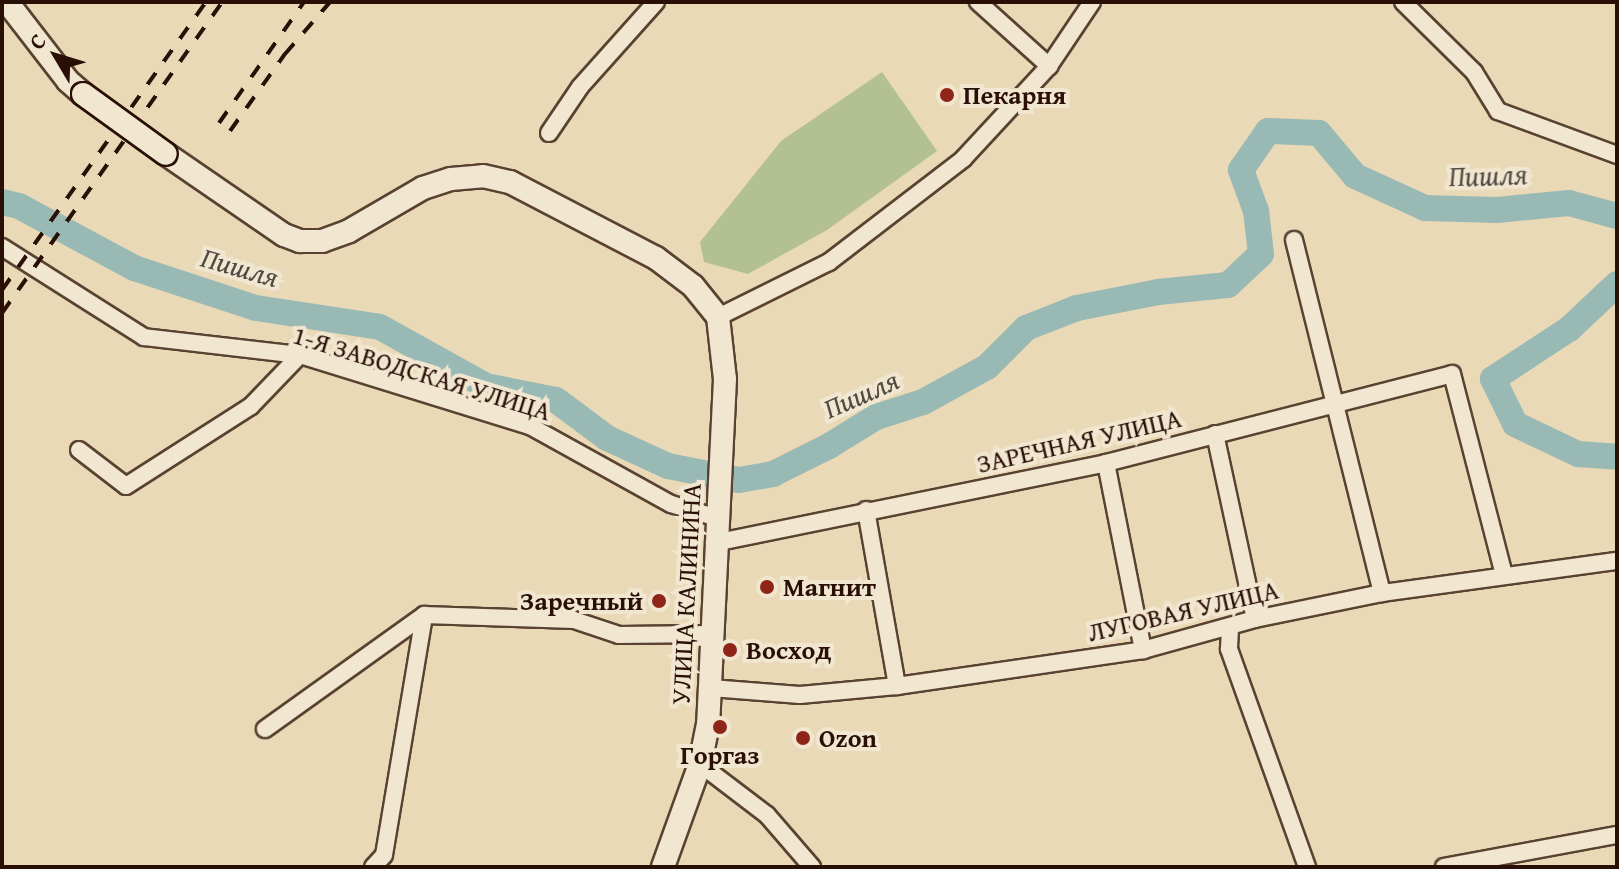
<!DOCTYPE html>
<html>
<head>
<meta charset="utf-8">
<style>
  body { margin:0 }
  #map { position:relative; width:1619px; height:869px; overflow:hidden; background:#ead9b6; font-family:"Gentium Book Plus",serif }
  div>[style] { position:absolute }
  .green>* { inset:0; background:#b3c091 }
  .river>* { height:26px; margin:-13px; padding:0 13px; transform-origin:13px; border-radius:13px; background:#99b9b5 }
  .roads { filter:drop-shadow(2px 0 #594231) drop-shadow(-2px 0 #594231) drop-shadow(0 2px #594231) drop-shadow(0 -2px #594231) }
  .minor>* { height:16px; margin:-8px; padding:0 8px; transform-origin:8px; border-radius:8px; background:#f1e6d0 }
  .secondary>* { height:22px; margin:-11px; padding:0 11px; transform-origin:11px; border-radius:11px; background:#f1e6d0 }
  .rail>* { height:4px; margin-top:-2px; transform-origin:0; background:repeating-linear-gradient(90deg,#290f05 0 14px,transparent 0 28px) }
  .bridges { filter:drop-shadow(2px 0 #290f05) drop-shadow(-2px 0 #290f05) drop-shadow(0 2px #290f05) drop-shadow(0 -2px #290f05) }
  .secondary-bridge>* { height:22px; margin:-11px; padding:0 11px; transform-origin:11px; border-radius:11px; background:#f1e6d0 }
  .dots>* { width:22px; height:22px; translate:-50% -50%; box-sizing:border-box; border:4px solid #f1e6d0; border-radius:50% }
  span { translate:-50% -50%; white-space:nowrap; text-align:center; line-height:1.15; -webkit-text-stroke:8px #f1e6d0; paint-order:stroke }
  .poi-label { font-size:26px; color:#290f05; font-weight:700 }
  .left { translate:0 -50%; text-align:left }
  .right { translate:-100% -50%; text-align:right }
  .street-label { font-size:26px; color:#290f05 }
  .water-label { font-size:28px; color:#504a43; font-style:italic }
  .frame { position:absolute; inset:0; border:4px solid #290f05; pointer-events:none }
  .north { position:absolute; left:16px; top:16px; width:80px; height:80px; -webkit-text-stroke:6px #f1e6d0; paint-order:stroke; rotate:308deg; font-size:22px; font-weight:700; line-height:32px; text-align:center; color:#290f05 }
  .north::after { content:''; display:block; margin:auto; width:28px; height:36px; background:#290f05; clip-path:polygon(50% 0,100% 100%,50% 72%,0 100%) }
</style>
</head>
<body>
<div id="map">
  <div class="green">
    <i style="clip-path:polygon(882px 72px,937px 151px,827px 230px,748px 274px,704px 262px,700px 242px,781px 141px)"></i>
  </div>
  <div class="river">
    <i style="left:2px;top:202px;width:17px;rotate:13deg"></i>
    <i style="left:19px;top:206px;width:131px;rotate:28.3deg"></i>
    <i style="left:134px;top:268px;width:128px;rotate:18.2deg"></i>
    <i style="left:256px;top:308px;width:125px;rotate:8.7deg"></i>
    <i style="left:380px;top:327px;width:121px;rotate:29.1deg"></i>
    <i style="left:486px;top:386px;width:71px;rotate:11.3deg"></i>
    <i style="left:556px;top:400px;width:64px;rotate:36.7deg"></i>
    <i style="left:607px;top:438px;width:67px;rotate:24.7deg"></i>
    <i style="left:668px;top:466px;width:72px;rotate:11.2deg"></i>
    <i style="left:739px;top:480px;width:35px;rotate:-10deg"></i>
    <i style="left:773px;top:474px;width:63px;rotate:-26.6deg"></i>
    <i style="left:829px;top:446px;width:55px;rotate:-31.7deg"></i>
    <i style="left:876px;top:417px;width:49px;rotate:-17.7deg"></i>
    <i style="left:923px;top:402px;width:73px;rotate:-28.7deg"></i>
    <i style="left:987px;top:367px;width:55px;rotate:-45deg"></i>
    <i style="left:1026px;top:328px;width:55px;rotate:-21.4deg"></i>
    <i style="left:1077px;top:308px;width:83px;rotate:-11.2deg"></i>
    <i style="left:1158px;top:292px;width:70px;rotate:-5.7deg"></i>
    <i style="left:1228px;top:285px;width:45px;rotate:-43.2deg"></i>
    <i style="left:1261px;top:254px;width:43px;rotate:-96.6deg"></i>
    <i style="left:1256px;top:211px;width:44px;rotate:-110.1deg"></i>
    <i style="left:1241px;top:170px;width:47px;rotate:-55.3deg"></i>
    <i style="left:1268px;top:131px;width:51px;rotate:2.2deg"></i>
    <i style="left:1319px;top:133px;width:56px;rotate:50.1deg"></i>
    <i style="left:1355px;top:176px;width:77px;rotate:24.6deg"></i>
    <i style="left:1425px;top:208px;width:72px;rotate:1.6deg"></i>
    <i style="left:1497px;top:210px;width:72px;rotate:-5.6deg"></i>
    <i style="left:1569px;top:203px;width:50px;rotate:15.2deg"></i>
    <i style="left:1617px;top:284px;width:66px;rotate:136.8deg"></i>
    <i style="left:1569px;top:329px;width:91px;rotate:146.7deg"></i>
    <i style="left:1493px;top:379px;width:50px;rotate:63.9deg"></i>
    <i style="left:1515px;top:424px;width:70px;rotate:25.5deg"></i>
    <i style="left:1578px;top:454px;width:39px;rotate:4deg"></i>
  </div>
  <div class="roads">
    <div class="minor">
      <i style="left:978px;top:2px;width:96px;rotate:42deg"></i>
      <i style="left:1403px;top:2px;width:100px;rotate:44.6deg"></i>
      <i style="left:1474px;top:72px;width:46px;rotate:58.4deg"></i>
      <i style="left:1498px;top:111px;width:127px;rotate:20.3deg"></i>
      <i style="left:549px;top:133px;width:55px;rotate:-56deg"></i>
      <i style="left:580px;top:87px;width:114px;rotate:-48.2deg"></i>
      <i style="left:1294px;top:240px;width:364px;rotate:76deg"></i>
      <i style="left:2px;top:247px;width:168px;rotate:32.4deg"></i>
      <i style="left:144px;top:337px;width:157px;rotate:6.6deg"></i>
      <i style="left:300px;top:355px;width:241px;rotate:17.2deg"></i>
      <i style="left:530px;top:426px;width:161px;rotate:29deg"></i>
      <i style="left:671px;top:504px;width:48px;rotate:16.9deg"></i>
      <i style="left:718px;top:317px;width:124px;rotate:-26.4deg"></i>
      <i style="left:829px;top:262px;width:169px;rotate:-37.5deg"></i>
      <i style="left:963px;top:159px;width:127px;rotate:-47.2deg"></i>
      <i style="left:1049px;top:66px;width:77px;rotate:-56.1deg"></i>
      <i style="left:1215px;top:434px;width:189px;rotate:77.8deg"></i>
      <i style="left:79px;top:450px;width:59px;rotate:37.5deg"></i>
      <i style="left:126px;top:486px;width:148px;rotate:-32.6deg"></i>
      <i style="left:251px;top:406px;width:71px;rotate:-46.1deg"></i>
      <i style="left:1106px;top:463px;width:191px;rotate:78.8deg"></i>
      <i style="left:866px;top:510px;width:179px;rotate:80deg"></i>
      <i style="left:714px;top:543px;width:400px;rotate:-11.5deg"></i>
      <i style="left:1106px;top:463px;width:357px;rotate:-14.4deg"></i>
      <i style="left:1452px;top:374px;width:208px;rotate:75.5deg"></i>
      <i style="left:1230px;top:629px;width:20px;rotate:93deg"></i>
      <i style="left:1229px;top:649px;width:232px;rotate:70.3deg"></i>
      <i style="left:711px;top:688px;width:89px;rotate:4.5deg"></i>
      <i style="left:800px;top:695px;width:97px;rotate:-5.3deg"></i>
      <i style="left:897px;top:686px;width:249px;rotate:-8.3deg"></i>
      <i style="left:1143px;top:650px;width:116px;rotate:-15.5deg"></i>
      <i style="left:1255px;top:619px;width:130px;rotate:-11.6deg"></i>
      <i style="left:1382px;top:593px;width:237px;rotate:-7.8deg"></i>
      <i style="left:265px;top:729px;width:196px;rotate:-35.6deg"></i>
      <i style="left:700px;top:764px;width:84px;rotate:37.3deg"></i>
      <i style="left:767px;top:815px;width:69px;rotate:49.1deg"></i>
      <i style="left:373px;top:867px;width:16px;rotate:-47deg"></i>
      <i style="left:384px;top:855px;width:243px;rotate:-80.5deg"></i>
      <i style="left:424px;top:615px;width:150px;rotate:1.9deg"></i>
      <i style="left:574px;top:620px;width:47px;rotate:18.4deg"></i>
      <i style="left:619px;top:635px;width:92px;rotate:-0.6deg"></i>
      <i style="left:1444px;top:867px;width:176px;rotate:-10.5deg"></i>
    </div>
    <div class="secondary">
      <i style="left:7px;top:2px;width:100px;rotate:52.3deg"></i>
      <i style="left:68px;top:81px;width:20px;rotate:41deg"></i>
      <i style="left:166px;top:154px;width:143px;rotate:34.5deg"></i>
      <i style="left:284px;top:235px;width:17px;rotate:21deg"></i>
      <i style="left:300px;top:241px;width:22px"></i>
      <i style="left:322px;top:241px;width:29px;rotate:-20deg"></i>
      <i style="left:349px;top:231px;width:86px;rotate:-30.2deg"></i>
      <i style="left:423px;top:188px;width:29px;rotate:-18deg"></i>
      <i style="left:451px;top:179px;width:32px;rotate:-5deg"></i>
      <i style="left:483px;top:176px;width:28px;rotate:13deg"></i>
      <i style="left:510px;top:182px;width:165px;rotate:27.5deg"></i>
      <i style="left:656px;top:258px;width:46px;rotate:37.1deg"></i>
      <i style="left:693px;top:286px;width:40px;rotate:51deg"></i>
      <i style="left:718px;top:317px;width:62px;rotate:83.6deg"></i>
      <i style="left:725px;top:379px;width:345px;rotate:92.8deg"></i>
      <i style="left:708px;top:724px;width:41px;rotate:101.3deg"></i>
      <i style="left:700px;top:764px;width:109px;rotate:109.8deg"></i>
    </div>
  </div>
  <div class="rail">
    <i style="left:219px;top:123px;width:148px;rotate:-54.9deg"></i>
    <i style="left:230px;top:131px;width:95px;rotate:-54.5deg"></i>
    <i style="left:285px;top:54px;width:69px;rotate:-49.1deg"></i>
    <i style="left:2px;top:290px;width:353px;rotate:-54.7deg"></i>
    <i style="left:2px;top:313px;width:381px;rotate:-54.7deg"></i>
  </div>
  <div class="bridges">
    <div class="secondary-bridge">
      <i style="left:83px;top:94px;width:102px;rotate:35.9deg"></i>
    </div>
  </div>
  <div class="dots">
    <i style="left:947px;top:95px;background:#8f2418"></i>
    <i style="left:767px;top:587px;background:#8f2418"></i>
    <i style="left:659px;top:601px;background:#8f2418"></i>
    <i style="left:730px;top:650px;background:#8f2418"></i>
    <i style="left:720px;top:727px;background:#8f2418"></i>
    <i style="left:803px;top:738px;background:#8f2418"></i>
  </div>
  <div class="poi-label">
    <span class="left" style="left:963px;top:95px">Пекарня</span>
    <span class="left" style="left:783px;top:587px">Магнит</span>
    <span class="right" style="left:643px;top:601px">Заречный</span>
    <span class="left" style="left:746px;top:650px">Восход</span>
    <span class="left" style="left:819px;top:738px">Ozon</span>
    <span style="left:720px;top:755px">Горгаз</span>
  </div>
  <div class="street-label">
    <span style="left:422px;top:373px;rotate:17deg">1-Я ЗАВОДСКАЯ УЛИЦА</span>
    <span style="left:1079px;top:441px;rotate:-13deg">ЗАРЕЧНАЯ УЛИЦА</span>
    <span style="left:686px;top:594px;rotate:-87deg">УЛИЦА КАЛИНИНА</span>
    <span style="left:1183px;top:611px;rotate:-13deg">ЛУГОВАЯ УЛИЦА</span>
  </div>
  <div class="water-label">
    <span style="left:1488px;top:175px;rotate:-2deg">Пишля</span>
    <span style="left:240px;top:267px;rotate:16deg">Пишля</span>
    <span style="left:861px;top:394px;rotate:-24deg">Пишля</span>
  </div>
  <div class="frame"></div>
  <div class="north">С</div>
</div>
</body>
</html>
